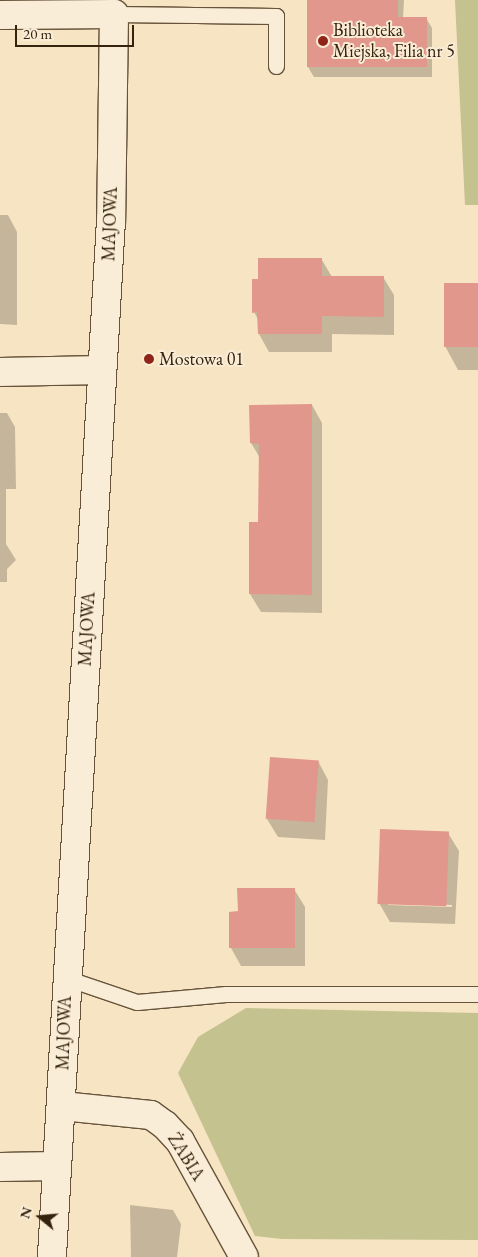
<!DOCTYPE html>
<html>
<head>
<meta charset="utf-8">
<style>
  body { margin:0 }
  #map { position:relative; width:478px; height:1257px; overflow:hidden; background:#f7e4c2; font-family:"EB Garamond",serif }
  div>[style] { position:absolute }
  .green>* { inset:0; background:#c4c28e }
  .shadow>* { inset:0; background:#0003 }
  .building>* { inset:0; background:#e2978d; transform-origin:0 0 }
  .roads { filter:drop-shadow(1px 0 #66533a) drop-shadow(-1px 0 #66533a) drop-shadow(0 1px #66533a) drop-shadow(0 -1px #66533a) }
  .service>* { height:15px; margin:-7.5px; padding:0 7.5px; transform-origin:7.5px; border-radius:7.5px; background:#faedd7 }
  .minor>* { height:28px; margin:-14px; padding:0 14px; transform-origin:14px; border-radius:14px; background:#faedd7 }
  .tertiary>* { height:28px; margin:-14px; padding:0 14px; transform-origin:14px; border-radius:14px; background:#faedd7 }
  .dots>* { width:14px; height:14px; translate:-50% -50%; box-sizing:border-box; border:2px solid #faedd7; border-radius:50% }
  span { translate:-50% -50%; white-space:nowrap; text-align:center; line-height:1.15; -webkit-text-stroke:4px #faedd7; paint-order:stroke }
  .poi-label { font-size:18px; color:#35230d }
  .left { translate:0 -50%; text-align:left }
  .street-label { font-size:18px; color:#35230d }
  .north { position:absolute; left:15px; top:1192px; width:50px; height:50px; -webkit-text-stroke:4px #faedd7; paint-order:stroke; rotate:287deg; font-size:14px; font-weight:700; line-height:20px; text-align:center; color:#35230d }
  .north::after { content:''; display:block; margin:auto; width:18px; height:22px; background:#35230d; clip-path:polygon(50% 0,100% 100%,50% 72%,0 100%) }
  .scale { position:absolute; left:15px; top:25px; width:119px; height:22px; box-sizing:border-box; border:2px solid #35230d; border-top:0; padding-left:6px; font-size:15px; line-height:18px; white-space:nowrap; color:#35230d; -webkit-text-stroke:4px #faedd7; paint-order:stroke }
</style>
</head>
<body>
<div id="map">
  <div class="green">
    <i style="clip-path:polygon(455px 0,478px 0,478px 205px,465px 205px)"></i>
    <i style="clip-path:polygon(246px 1008px,478px 1013px,478px 1240px,282px 1239px,255px 1236px,178px 1073px,198px 1037px)"></i>
  </div>
  <div class="shadow">
    <i style="clip-path:polygon(308px 0,404px 0,403px 18px,426px 18px,432px 28px,432px 77px,314px 77px,308px 67px)"></i>
    <i style="clip-path:polygon(0 215px,8px 215px,17px 232px,17px 325px,0 324px)"></i>
    <i style="clip-path:polygon(322px 260px,332px 277px,383px 277px,394px 295px,394px 335px,332px 334px,332px 352px,269px 352px,259px 334px,259px 321px,254px 312px)"></i>
    <i style="clip-path:polygon(478px 285px,478px 370px,458px 370px,445px 346px)"></i>
    <i style="clip-path:polygon(312px 405px,322px 423px,322px 613px,261px 612px,250px 594px,250px 524px,260px 523px,260px 458px,251px 443px)"></i>
    <i style="clip-path:polygon(0 413px,7px 413px,15px 427px,16px 489px,6px 489px,6px 544px,16px 560px,7px 569px,7px 582px,0 582px)"></i>
    <i style="clip-path:polygon(318px 761px,328px 780px,325px 840px,278px 837px,267px 819px)"></i>
    <i style="clip-path:polygon(evenodd,448px 833px,459px 851px,455px 924px,390px 922px,379px 903px,448px 833px,388px 903px,452px 905px,452px 907px,388px 905px,388px 903px)"></i>
    <i style="clip-path:polygon(294px 889px,305px 907px,305px 966px,241px 966px,231px 948px,239px 913px)"></i>
    <i style="clip-path:polygon(130px 1205px,173px 1210px,181px 1224px,177px 1257px,131px 1257px)"></i>
  </div>
  <div class="building">
    <i style="clip-path:polygon(307px 0,398px 0,398px 17px,427px 17px,427px 67px,307px 67px)"></i>
    <i style="clip-path:polygon(258px 258px,322px 258px,322px 276px,384px 276px,384px 317px,322px 316px,322px 334px,258px 334px,257px 312px,252px 313px,252px 279px,258px 279px)"></i>
    <i style="left:444px;top:283px;width:34px;height:64px"></i>
    <i style="clip-path:polygon(312px 404px,312px 595px,249px 594px,249px 522px,258px 522px,259px 444px,250px 443px,249px 405px)"></i>
    <i style="left:270px;top:757px;width:49px;height:62px;rotate:4deg"></i>
    <i style="left:380px;top:829px;width:69px;height:75px;rotate:2deg"></i>
    <i style="clip-path:polygon(237px 888px,295px 888px,295px 948px,229px 948px,229px 912px,238px 911px)"></i>
  </div>
  <div class="roads">
    <div class="service">
      <i style="left:114px;top:14px;width:162px;rotate:0.7deg"></i>
      <i style="left:276px;top:16px;width:50px;rotate:90deg"></i>
      <i style="left:66px;top:978px;width:75px;rotate:18.7deg"></i>
      <i style="left:137px;top:1002px;width:89px;rotate:-5.1deg"></i>
      <i style="left:226px;top:994px;width:252px"></i>
    </div>
    <div class="minor">
      <i style="left:0;top:372px;width:102px;rotate:-1.1deg"></i>
      <i style="left:62px;top:1106px;width:89px;rotate:5.8deg"></i>
      <i style="left:151px;top:1115px;width:17px;rotate:36deg"></i>
      <i style="left:165px;top:1125px;width:22px;rotate:47deg"></i>
      <i style="left:180px;top:1141px;width:132px;rotate:61.1deg"></i>
      <i style="left:0;top:1167px;width:56px;rotate:-1deg"></i>
    </div>
    <div class="tertiary">
      <i style="left:0;top:15px;width:114px;rotate:-0.5deg"></i>
      <i style="left:114px;top:14px;width:206px;rotate:90.8deg"></i>
      <i style="left:111px;top:220px;width:1039px;rotate:93.26deg"></i>
    </div>
  </div>
  <div class="dots">
    <i style="left:323px;top:41px;background:#8f2418"></i>
    <i style="left:149px;top:359px;background:#8f2418"></i>
  </div>
  <div class="poi-label">
    <span class="left" style="left:333px;top:41px">Biblioteka<br>Miejska, Filia nr 5</span>
    <span class="left" style="left:159px;top:359px">Mostowa 01</span>
  </div>
  <div class="street-label">
    <span style="left:110px;top:224px;rotate:-88deg">MAJOWA</span>
    <span style="left:87px;top:629px;rotate:-87deg">MAJOWA</span>
    <span style="left:64px;top:1033px;rotate:-88deg">MAJOWA</span>
    <span style="left:186px;top:1157px;rotate:58deg">ŻABIA</span>
  </div>
  <div class="north">N</div>
  <div class="scale">20 m</div>
</div>
</body>
</html>
